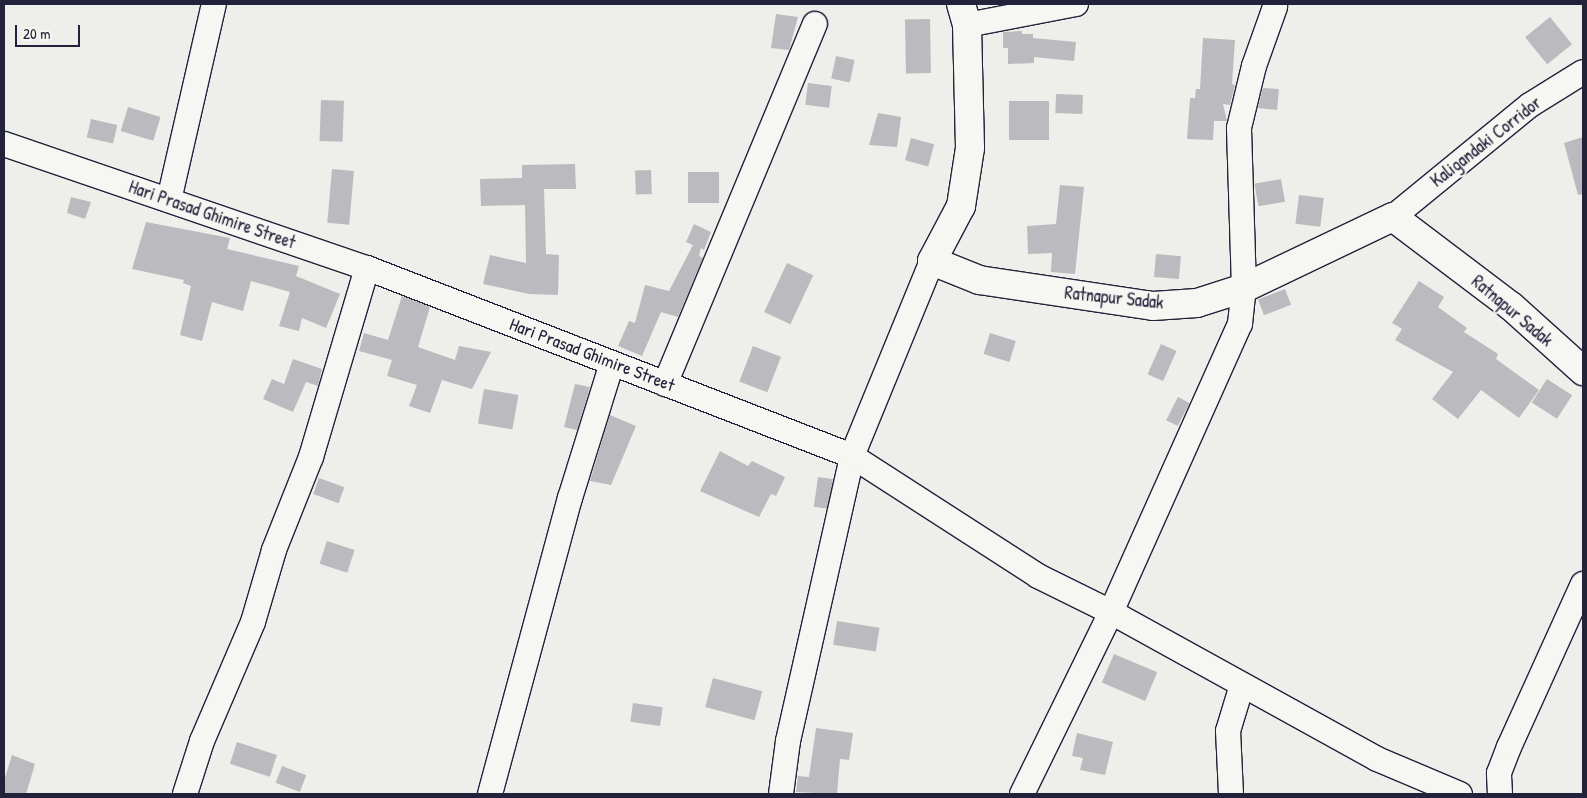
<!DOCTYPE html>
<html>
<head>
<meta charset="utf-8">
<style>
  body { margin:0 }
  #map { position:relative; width:1587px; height:798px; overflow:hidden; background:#eeeeeb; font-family:"Patrick Hand",sans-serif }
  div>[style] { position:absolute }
  .building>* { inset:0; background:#bbbbbf; transform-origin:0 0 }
  .roads { filter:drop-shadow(1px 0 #22223b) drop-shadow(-1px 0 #22223b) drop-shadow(0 1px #22223b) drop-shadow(0 -1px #22223b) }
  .minor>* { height:24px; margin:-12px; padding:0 12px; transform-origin:12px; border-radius:12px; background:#f6f6f2 }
  .secondary>* { height:28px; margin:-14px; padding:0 14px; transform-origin:14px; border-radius:14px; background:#f6f6f2 }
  span { translate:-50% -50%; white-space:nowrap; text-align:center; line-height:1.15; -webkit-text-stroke:4px #f6f6f2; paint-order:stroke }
  .street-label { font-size:18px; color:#22223b }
  .frame { position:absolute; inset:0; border:5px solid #22223b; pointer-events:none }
  .scale { position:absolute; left:15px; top:25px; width:65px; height:22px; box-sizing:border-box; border:2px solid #22223b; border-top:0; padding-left:6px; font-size:15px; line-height:18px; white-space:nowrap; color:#22223b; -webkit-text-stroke:4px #f6f6f2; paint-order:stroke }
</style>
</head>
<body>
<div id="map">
  <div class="building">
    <i style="clip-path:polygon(776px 14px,798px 17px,789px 50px,771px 48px)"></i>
    <i style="left:1550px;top:17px;width:35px;height:32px;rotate:51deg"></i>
    <i style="left:930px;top:19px;width:54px;height:25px;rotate:89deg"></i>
    <i style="clip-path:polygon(1022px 31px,1022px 34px,1033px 34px,1033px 38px,1076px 42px,1074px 61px,1034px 57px,1034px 63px,1008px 64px,1008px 48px,1003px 48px,1003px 32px)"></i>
    <i style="clip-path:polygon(1203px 38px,1235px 40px,1232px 84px,1235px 85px,1230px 105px,1223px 104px,1227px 121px,1214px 121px,1213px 140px,1187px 139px,1190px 98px,1195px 98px,1196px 89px,1200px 89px)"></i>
    <i style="left:836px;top:56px;width:19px;height:23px;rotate:12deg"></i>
    <i style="left:808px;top:83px;width:24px;height:22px;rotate:7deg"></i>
    <i style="clip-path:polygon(1263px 88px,1279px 89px,1277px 110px,1258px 108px)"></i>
    <i style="left:1056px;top:94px;width:27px;height:19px;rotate:2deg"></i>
    <i style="left:321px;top:100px;width:23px;height:41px;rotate:2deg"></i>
    <i style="left:1009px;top:101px;width:40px;height:39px"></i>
    <i style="left:128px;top:107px;width:34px;height:25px;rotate:17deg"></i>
    <i style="clip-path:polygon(878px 113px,901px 117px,897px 147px,869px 145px)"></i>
    <i style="left:91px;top:119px;width:27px;height:19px;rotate:13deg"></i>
    <i style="clip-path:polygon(1583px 137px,1583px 194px,1578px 195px,1564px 143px)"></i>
    <i style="left:911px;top:138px;width:24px;height:23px;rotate:15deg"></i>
    <i style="clip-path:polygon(575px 164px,576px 189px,544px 189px,546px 254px,559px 255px,558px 295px,529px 294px,483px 284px,490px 255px,526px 263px,525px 205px,481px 206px,480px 179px,522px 178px,522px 165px)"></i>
    <i style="left:332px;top:169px;width:22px;height:54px;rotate:5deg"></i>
    <i style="left:651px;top:170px;width:24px;height:16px;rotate:88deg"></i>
    <i style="left:688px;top:172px;width:31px;height:31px"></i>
    <i style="left:1281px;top:179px;width:23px;height:27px;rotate:80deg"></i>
    <i style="clip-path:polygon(1060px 185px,1084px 187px,1075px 274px,1051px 272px,1052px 253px,1028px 254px,1027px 226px,1056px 224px)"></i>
    <i style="left:1299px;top:195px;width:25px;height:29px;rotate:7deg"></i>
    <i style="clip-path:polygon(71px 197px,91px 202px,85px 219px,67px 213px)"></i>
    <i style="clip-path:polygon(146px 222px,230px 238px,227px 249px,299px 266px,296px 276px,340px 294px,326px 328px,302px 318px,299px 331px,279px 326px,290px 292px,251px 281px,243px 311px,212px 302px,202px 341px,180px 335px,191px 286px,183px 283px,184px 280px,132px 269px)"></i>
    <i style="clip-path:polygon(694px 224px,711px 232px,704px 250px,701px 248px,699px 256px,703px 258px,678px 317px,661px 312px,642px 356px,618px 346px,629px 321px,635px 323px,645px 285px,669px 291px,693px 245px,686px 242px)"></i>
    <i style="left:1156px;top:254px;width:25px;height:23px;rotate:5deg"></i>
    <i style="left:787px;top:263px;width:29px;height:54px;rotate:25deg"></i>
    <i style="clip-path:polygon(1419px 281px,1444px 297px,1438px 307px,1467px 328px,1464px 332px,1498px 354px,1496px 359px,1539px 390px,1519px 418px,1481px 390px,1458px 419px,1432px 399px,1453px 372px,1395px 340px,1402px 329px,1392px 323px)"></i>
    <i style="left:1285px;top:289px;width:17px;height:29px;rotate:69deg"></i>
    <i style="clip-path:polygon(402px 296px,430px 307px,418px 347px,455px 360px,459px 346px,491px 352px,472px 389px,442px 380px,430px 413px,409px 406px,417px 385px,387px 376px,392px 360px,359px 351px,364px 333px,388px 340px)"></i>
    <i style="left:990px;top:333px;width:27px;height:22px;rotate:17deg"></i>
    <i style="left:1161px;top:344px;width:17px;height:33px;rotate:24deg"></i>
    <i style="left:753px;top:346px;width:30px;height:38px;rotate:21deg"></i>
    <i style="clip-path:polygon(293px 359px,322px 369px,318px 386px,306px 382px,293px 412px,263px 399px,272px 379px,284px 384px)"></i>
    <i style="left:1547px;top:379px;width:30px;height:28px;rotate:33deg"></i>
    <i style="clip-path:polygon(575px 384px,590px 387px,577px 430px,564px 427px)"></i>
    <i style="left:484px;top:389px;width:35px;height:35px;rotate:10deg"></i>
    <i style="left:1178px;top:397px;width:13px;height:26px;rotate:27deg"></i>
    <i style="clip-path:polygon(610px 415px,636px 426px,611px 485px,590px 481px)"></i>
    <i style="clip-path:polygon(720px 451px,748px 466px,752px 461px,785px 477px,776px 496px,771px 494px,759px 517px,700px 491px)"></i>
    <i style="left:818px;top:477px;width:15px;height:30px;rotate:8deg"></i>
    <i style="left:319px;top:478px;width:27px;height:17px;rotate:20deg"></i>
    <i style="left:327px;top:541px;width:29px;height:24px;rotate:18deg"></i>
    <i style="left:837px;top:621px;width:43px;height:24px;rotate:9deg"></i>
    <i style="left:1114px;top:654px;width:47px;height:31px;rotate:23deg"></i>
    <i style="left:713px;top:678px;width:51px;height:30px;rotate:15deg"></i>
    <i style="left:633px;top:703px;width:30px;height:19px;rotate:8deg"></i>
    <i style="clip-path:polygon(816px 728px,853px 733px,849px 760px,840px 759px,837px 794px,796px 792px,798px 776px,809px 777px)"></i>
    <i style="clip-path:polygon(1077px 733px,1113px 742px,1105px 775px,1080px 770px,1083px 758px,1072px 756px)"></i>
    <i style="left:237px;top:742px;width:42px;height:23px;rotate:18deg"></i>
    <i style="clip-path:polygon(12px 755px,35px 764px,26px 794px,4px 794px,4px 781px)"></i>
    <i style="left:282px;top:766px;width:26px;height:18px;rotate:21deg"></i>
  </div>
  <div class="roads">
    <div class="minor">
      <i style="left:967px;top:25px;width:111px;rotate:-10.9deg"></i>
      <i style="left:4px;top:144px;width:384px;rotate:18.9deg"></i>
      <i style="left:367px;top:268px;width:520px;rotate:21.19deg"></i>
      <i style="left:852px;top:456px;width:221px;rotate:32.8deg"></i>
      <i style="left:1038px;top:576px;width:81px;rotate:26.3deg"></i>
      <i style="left:1111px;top:612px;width:304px;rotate:28.9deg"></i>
      <i style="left:1377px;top:759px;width:90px;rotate:22.9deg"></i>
      <i style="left:169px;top:200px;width:201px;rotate:-77.1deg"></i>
      <i style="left:1393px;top:217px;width:177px;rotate:-39.3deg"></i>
      <i style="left:1530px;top:105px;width:62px;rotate:-31.9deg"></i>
      <i style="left:665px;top:384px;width:390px;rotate:-67.4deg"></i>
      <i style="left:185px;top:794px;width:56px;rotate:-72.2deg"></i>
      <i style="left:202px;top:741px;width:129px;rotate:-66.8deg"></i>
      <i style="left:253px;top:622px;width:75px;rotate:-73.7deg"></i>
      <i style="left:274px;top:550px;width:100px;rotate:-68.3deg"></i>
      <i style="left:311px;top:457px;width:197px;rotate:-73.5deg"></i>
      <i style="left:490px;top:794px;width:307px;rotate:-74.9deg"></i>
      <i style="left:570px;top:498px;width:141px;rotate:-72.7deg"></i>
      <i style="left:781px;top:794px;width:53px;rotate:-82.5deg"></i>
      <i style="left:788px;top:741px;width:292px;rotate:-77.3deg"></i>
      <i style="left:852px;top:456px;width:211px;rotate:-67.7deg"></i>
      <i style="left:1022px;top:794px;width:203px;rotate:-63.9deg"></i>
      <i style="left:1111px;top:612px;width:316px;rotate:-65.9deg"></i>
      <i style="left:1240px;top:324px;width:36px;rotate:-84deg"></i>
      <i style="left:1244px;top:288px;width:160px;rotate:-91.8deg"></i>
      <i style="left:1239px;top:128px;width:64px;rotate:-76.4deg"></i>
      <i style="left:1254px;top:66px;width:63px;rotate:-70.4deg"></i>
      <i style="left:1231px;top:794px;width:63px;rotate:-92.7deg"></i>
      <i style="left:1228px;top:731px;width:48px;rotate:-73.1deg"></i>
      <i style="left:1500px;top:794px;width:21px;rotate:-93deg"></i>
      <i style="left:1499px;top:773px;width:28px;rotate:-69deg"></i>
      <i style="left:1509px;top:747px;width:179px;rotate:-65.6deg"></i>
    </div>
    <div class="secondary">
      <i style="left:961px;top:4px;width:22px;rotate:74deg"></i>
      <i style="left:967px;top:25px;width:123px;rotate:88.6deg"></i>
      <i style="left:970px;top:148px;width:59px;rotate:98.8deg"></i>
      <i style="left:961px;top:206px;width:62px;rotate:117.8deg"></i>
      <i style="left:932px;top:261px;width:51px;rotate:22deg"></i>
      <i style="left:979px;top:280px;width:176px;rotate:8.5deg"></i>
      <i style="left:1153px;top:306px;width:44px;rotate:-3.9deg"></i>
      <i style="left:1197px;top:303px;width:49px;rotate:-17.7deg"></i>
      <i style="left:1244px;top:288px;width:165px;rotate:-25.5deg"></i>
      <i style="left:1393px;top:217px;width:149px;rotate:37.1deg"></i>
      <i style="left:1512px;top:307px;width:96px;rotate:42deg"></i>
    </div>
  </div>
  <div class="street-label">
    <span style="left:1486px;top:142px;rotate:-38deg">Kaligandaki Corridor</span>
    <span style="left:212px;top:215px;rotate:19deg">Hari Prasad Ghimire Street</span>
    <span style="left:1114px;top:298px;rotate:6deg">Ratnapur Sadak</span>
    <span style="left:1512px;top:311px;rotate:40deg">Ratnapur Sadak</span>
    <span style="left:592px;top:355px;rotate:21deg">Hari Prasad Ghimire Street</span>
  </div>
  <div class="frame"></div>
  <div class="scale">20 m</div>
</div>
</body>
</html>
